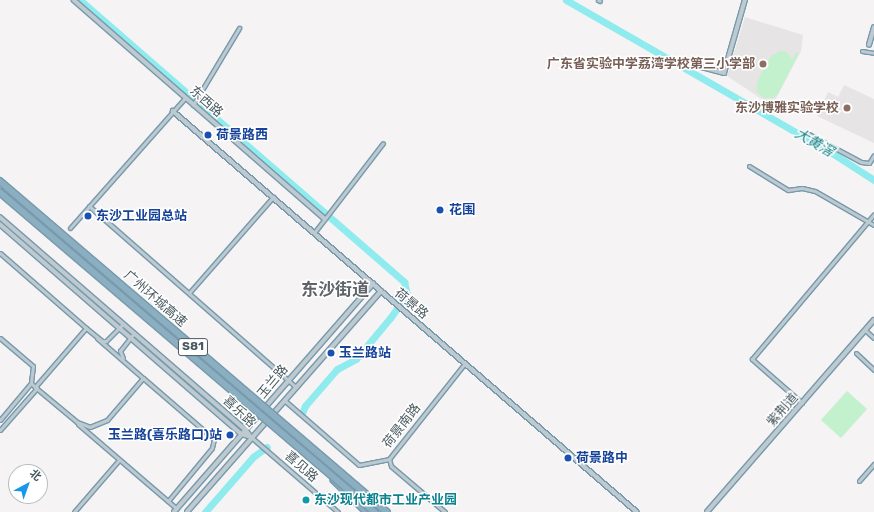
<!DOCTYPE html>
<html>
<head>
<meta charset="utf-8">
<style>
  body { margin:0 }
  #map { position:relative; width:874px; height:512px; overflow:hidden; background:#f5f3f3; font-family:Rubik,"Noto Sans SC",sans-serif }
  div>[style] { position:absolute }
  .education>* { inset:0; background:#e6e4e5 }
  .green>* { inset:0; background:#c3f1cd; transform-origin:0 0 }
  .river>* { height:7px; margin:-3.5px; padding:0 3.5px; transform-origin:3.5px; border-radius:3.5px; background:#8febee }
  .roads { filter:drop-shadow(1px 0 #769aad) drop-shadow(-1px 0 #769aad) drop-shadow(0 1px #769aad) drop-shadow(0 -1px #769aad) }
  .minor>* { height:3px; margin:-1.5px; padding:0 1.5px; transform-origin:1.5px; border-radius:1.5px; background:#becacf }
  .tertiary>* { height:3.5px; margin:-1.75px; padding:0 1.75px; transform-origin:1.75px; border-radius:1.75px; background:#becacf }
  .motorway>* { height:5.5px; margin:-2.75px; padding:0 2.75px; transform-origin:2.75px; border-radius:2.75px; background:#8baec1 }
  .bridges { filter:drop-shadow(1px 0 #769aad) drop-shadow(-1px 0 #769aad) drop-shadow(0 1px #769aad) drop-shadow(0 -1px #769aad) }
  .motorway-bridge>* { height:5.5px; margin:-2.75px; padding:0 2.75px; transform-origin:2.75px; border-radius:2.75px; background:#8baec1 }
  .dots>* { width:11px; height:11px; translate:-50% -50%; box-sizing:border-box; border:2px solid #fff; border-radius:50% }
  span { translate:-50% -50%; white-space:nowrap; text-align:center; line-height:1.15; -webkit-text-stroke:3px #fff; paint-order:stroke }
  .shield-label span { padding:1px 3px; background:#fff; border:1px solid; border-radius:3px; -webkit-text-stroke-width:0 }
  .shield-label { font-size:12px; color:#4a5a61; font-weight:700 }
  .education-label { font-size:13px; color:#785e54; font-weight:700 }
  .right { translate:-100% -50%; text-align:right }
  .street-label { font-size:13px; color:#4a5a61 }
  .transit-label { font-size:13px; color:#164399; font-weight:700 }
  .left { translate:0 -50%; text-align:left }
  .culture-label { font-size:13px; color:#0d838f; font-weight:700 }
  .water-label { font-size:14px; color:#0c7e82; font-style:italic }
  .district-label { font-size:17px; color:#5f6468; font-weight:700 }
  .north { position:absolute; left:8px; top:464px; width:40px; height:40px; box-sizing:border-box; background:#fff; border:1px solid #b7bdc0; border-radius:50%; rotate:41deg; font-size:11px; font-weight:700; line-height:16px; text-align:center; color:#4a5a61 }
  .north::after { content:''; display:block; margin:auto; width:14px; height:18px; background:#1997e9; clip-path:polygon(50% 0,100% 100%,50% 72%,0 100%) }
</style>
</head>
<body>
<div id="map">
  <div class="education">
    <i style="clip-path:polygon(745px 17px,803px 35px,801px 51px,772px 106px,727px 76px)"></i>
    <i style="clip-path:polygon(844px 85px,874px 99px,874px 143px,817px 116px,828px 92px,838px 97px)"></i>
  </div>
  <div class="green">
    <i style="clip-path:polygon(780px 51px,787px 52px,792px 60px,797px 52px,799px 53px,778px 94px,773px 98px,764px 98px,756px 91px,758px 80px,771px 56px)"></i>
    <i style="left:847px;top:391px;width:27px;height:39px;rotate:42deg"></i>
  </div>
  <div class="river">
    <i style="left:80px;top:0;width:430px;rotate:41deg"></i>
    <i style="left:404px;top:282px;width:12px;rotate:76deg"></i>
    <i style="left:407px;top:294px;width:29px;rotate:125deg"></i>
    <i style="left:390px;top:318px;width:53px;rotate:129.7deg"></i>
    <i style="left:356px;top:359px;width:21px;rotate:152deg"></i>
    <i style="left:337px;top:369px;width:49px;rotate:130.9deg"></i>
    <i style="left:305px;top:406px;width:8px;rotate:113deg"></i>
    <i style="left:566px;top:0;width:303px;rotate:29.9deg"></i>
    <i style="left:829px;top:151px;width:54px;rotate:32.8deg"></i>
    <i style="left:205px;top:512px;width:73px;rotate:-48.9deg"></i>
    <i style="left:253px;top:457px;width:17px;rotate:-36deg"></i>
  </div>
  <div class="roads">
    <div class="minor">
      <i style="left:598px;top:0;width:2px;rotate:27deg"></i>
      <i style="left:862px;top:51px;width:12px;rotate:9deg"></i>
      <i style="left:193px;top:105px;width:90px;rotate:-59.1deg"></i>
      <i style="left:807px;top:133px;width:61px;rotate:28.2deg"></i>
      <i style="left:861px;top:162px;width:8px;rotate:7deg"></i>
      <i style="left:869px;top:163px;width:9px;rotate:-58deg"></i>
      <i style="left:749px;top:166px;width:46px;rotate:31.6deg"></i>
      <i style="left:788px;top:190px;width:14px;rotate:-8deg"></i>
      <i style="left:802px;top:188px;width:13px;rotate:13deg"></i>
      <i style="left:815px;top:191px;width:68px;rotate:30deg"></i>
      <i style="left:89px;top:206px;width:275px;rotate:41.2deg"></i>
      <i style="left:70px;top:228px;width:174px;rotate:-48.5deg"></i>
      <i style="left:314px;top:233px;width:113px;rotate:-52.5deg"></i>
      <i style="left:0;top:253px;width:114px;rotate:41.1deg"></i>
      <i style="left:189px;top:293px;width:128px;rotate:-48.8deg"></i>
      <i style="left:865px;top:330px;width:12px;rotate:42deg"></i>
      <i style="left:0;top:338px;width:43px;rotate:40.3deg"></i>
      <i style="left:33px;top:366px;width:17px;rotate:97deg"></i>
      <i style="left:31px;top:383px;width:6px;rotate:45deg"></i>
      <i style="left:97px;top:338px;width:61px;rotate:41deg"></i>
      <i style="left:143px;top:378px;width:55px;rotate:130.6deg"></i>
      <i style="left:107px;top:420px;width:18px;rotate:158deg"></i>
      <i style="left:90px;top:427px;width:14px;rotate:-159deg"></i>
      <i style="left:77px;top:422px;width:55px;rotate:-140.2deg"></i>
      <i style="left:35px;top:387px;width:78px;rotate:-49.2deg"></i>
      <i style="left:86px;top:328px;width:21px;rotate:39deg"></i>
      <i style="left:102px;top:341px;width:4px"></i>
      <i style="left:106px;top:341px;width:24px;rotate:-45deg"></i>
      <i style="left:856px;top:353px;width:25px;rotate:43deg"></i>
      <i style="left:123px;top:358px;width:8px;rotate:-113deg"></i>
      <i style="left:120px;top:351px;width:23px;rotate:-52deg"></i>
      <i style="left:143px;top:378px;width:94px;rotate:40.7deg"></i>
      <i style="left:214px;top:439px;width:9px;rotate:103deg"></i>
      <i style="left:212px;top:448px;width:69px;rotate:129.7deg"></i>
      <i style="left:284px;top:400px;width:99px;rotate:40.9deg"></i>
      <i style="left:359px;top:465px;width:31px;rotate:-11deg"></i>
      <i style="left:802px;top:403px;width:67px;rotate:-138.7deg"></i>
      <i style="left:752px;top:359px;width:189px;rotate:-49.9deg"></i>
      <i style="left:0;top:420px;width:48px;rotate:-50deg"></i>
      <i style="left:78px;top:424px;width:130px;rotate:40.6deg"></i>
      <i style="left:0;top:430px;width:56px;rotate:-48.6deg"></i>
      <i style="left:251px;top:437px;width:115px;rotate:40.8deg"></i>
      <i style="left:859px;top:481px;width:23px;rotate:-49deg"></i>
      <i style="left:74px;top:512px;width:69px;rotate:-49.1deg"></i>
      <i style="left:445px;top:512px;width:71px;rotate:-139.6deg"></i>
      <i style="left:391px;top:466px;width:7px;rotate:-106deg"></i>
      <i style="left:389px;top:459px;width:122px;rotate:-51.6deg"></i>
    </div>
    <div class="tertiary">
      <i style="left:74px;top:0;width:333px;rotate:41.1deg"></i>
      <i style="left:869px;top:45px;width:18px;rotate:-74deg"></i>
      <i style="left:702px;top:67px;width:23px;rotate:15deg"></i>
      <i style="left:724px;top:73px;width:76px;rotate:-74deg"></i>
      <i style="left:173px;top:111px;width:613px;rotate:40.83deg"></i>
      <i style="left:0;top:217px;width:325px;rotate:40.9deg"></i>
      <i style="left:246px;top:430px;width:9px;rotate:54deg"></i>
      <i style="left:0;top:224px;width:320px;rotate:41deg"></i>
      <i style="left:242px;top:434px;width:9px;rotate:18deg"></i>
      <i style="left:174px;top:512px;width:303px;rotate:-48.9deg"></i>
      <i style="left:187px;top:512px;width:294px;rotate:-48.7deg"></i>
      <i style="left:707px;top:512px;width:254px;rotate:-49deg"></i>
    </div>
    <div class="motorway">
      <i style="left:334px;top:480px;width:46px;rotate:44.1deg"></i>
    </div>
  </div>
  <div class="bridges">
    <div class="motorway-bridge">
      <i style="left:0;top:181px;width:509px;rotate:40.54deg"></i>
      <i style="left:0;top:192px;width:493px;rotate:40.5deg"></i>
    </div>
  </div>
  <div class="dots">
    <i style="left:763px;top:64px;background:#8d6e63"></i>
    <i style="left:847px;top:108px;background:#8d6e63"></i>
    <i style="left:208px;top:135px;background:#1a4fb4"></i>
    <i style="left:440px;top:210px;background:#1a4fb4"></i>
    <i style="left:88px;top:216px;background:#1a4fb4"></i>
    <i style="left:331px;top:353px;background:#1a4fb4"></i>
    <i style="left:230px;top:435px;background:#1a4fb4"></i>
    <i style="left:568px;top:458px;background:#1a4fb4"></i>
    <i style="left:306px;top:500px;background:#0f9aa8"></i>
  </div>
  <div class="shield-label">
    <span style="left:193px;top:347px">S81</span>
  </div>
  <div class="education-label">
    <span class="right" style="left:755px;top:64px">广东省实验中学荔湾学校第三小学部</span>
    <span class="right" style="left:839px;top:108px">东沙博雅实验学校</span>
  </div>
  <div class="street-label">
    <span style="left:206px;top:102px;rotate:41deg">东西路</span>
    <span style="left:155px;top:299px;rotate:41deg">广州环城高速</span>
    <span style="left:411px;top:304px;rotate:40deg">荷景路</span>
    <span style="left:273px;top:382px;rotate:-50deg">玉兰路</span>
    <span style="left:783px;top:410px;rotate:-49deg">紫荆道</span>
    <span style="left:239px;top:412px;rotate:43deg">喜乐路</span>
    <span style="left:402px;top:426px;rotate:-52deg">荷景南路</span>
    <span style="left:301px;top:467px;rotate:41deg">喜见路</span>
  </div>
  <div class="transit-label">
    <span class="left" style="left:216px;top:135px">荷景路西</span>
    <span class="left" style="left:449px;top:210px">花围</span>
    <span class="left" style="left:96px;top:216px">东沙工业园总站</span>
    <span class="left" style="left:339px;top:353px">玉兰路站</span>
    <span class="right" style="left:222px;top:435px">玉兰路(喜乐路口)站</span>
    <span class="left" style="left:576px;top:458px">荷景路中</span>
  </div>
  <div class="culture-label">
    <span class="left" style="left:314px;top:500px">东沙现代都市工业产业园</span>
  </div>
  <div class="water-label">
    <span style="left:814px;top:143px;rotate:30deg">大黄滘</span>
  </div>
  <div class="district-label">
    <span style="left:335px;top:290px">东沙街道</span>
  </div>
  <div class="north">北</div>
</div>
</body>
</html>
